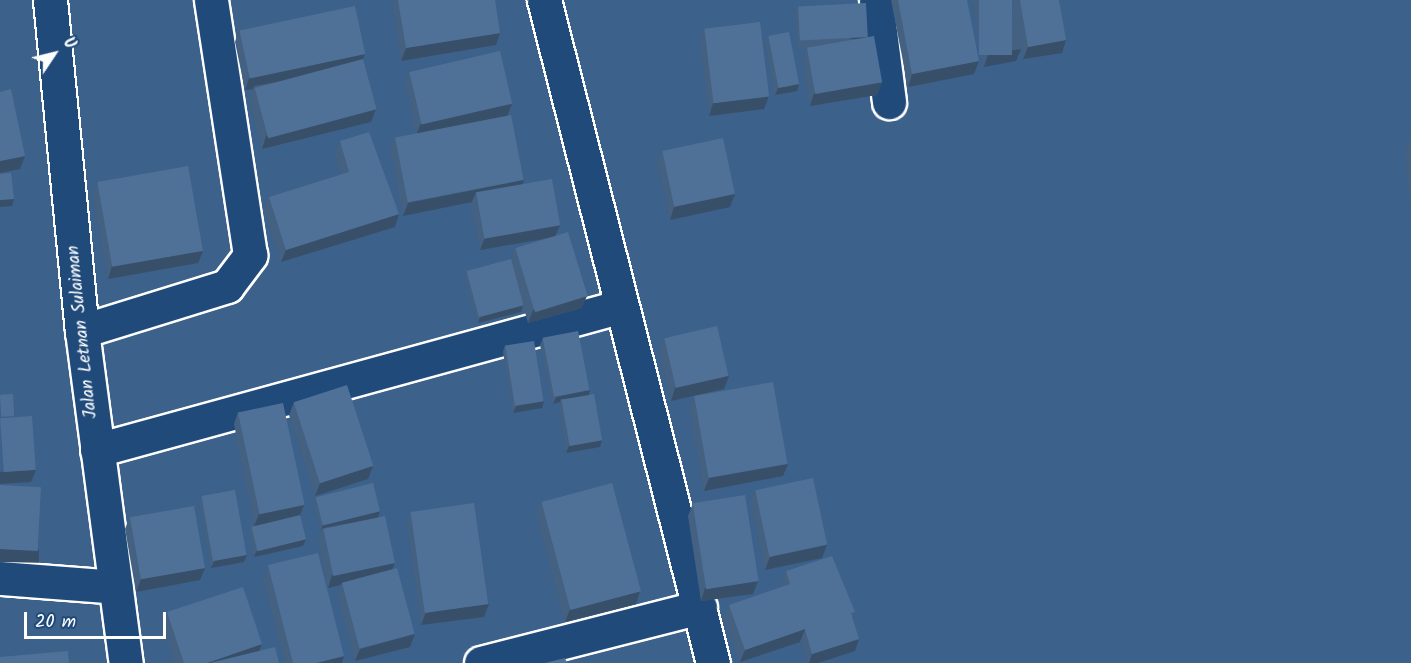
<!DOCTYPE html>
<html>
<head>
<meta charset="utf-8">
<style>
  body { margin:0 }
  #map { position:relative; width:1411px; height:663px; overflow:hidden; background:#1f4a7a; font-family:Kalam,sans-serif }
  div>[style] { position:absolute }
  .green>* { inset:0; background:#3c618b; transform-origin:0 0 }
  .roads { filter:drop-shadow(2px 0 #fff) drop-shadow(-2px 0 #fff) drop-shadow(0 2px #fff) drop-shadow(0 -2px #fff) }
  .minor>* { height:33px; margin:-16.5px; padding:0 16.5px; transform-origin:16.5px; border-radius:16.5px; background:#1f4a7a }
  .wall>* { inset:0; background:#456182 }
  .shaded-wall>* { inset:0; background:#384f6a; transform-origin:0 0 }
  .building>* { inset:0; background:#507197; transform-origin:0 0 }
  span { translate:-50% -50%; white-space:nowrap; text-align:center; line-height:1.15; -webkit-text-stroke:6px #1f4a7a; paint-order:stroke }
  .street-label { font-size:18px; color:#fff }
  .north { position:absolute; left:24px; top:24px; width:60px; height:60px; -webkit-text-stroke:4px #1f4a7a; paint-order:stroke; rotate:55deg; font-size:16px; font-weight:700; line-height:24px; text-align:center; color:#fff }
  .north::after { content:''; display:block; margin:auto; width:21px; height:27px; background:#fff; clip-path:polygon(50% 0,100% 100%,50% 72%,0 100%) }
  .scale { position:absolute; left:24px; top:612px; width:142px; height:27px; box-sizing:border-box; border:3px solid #fff; border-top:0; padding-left:8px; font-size:18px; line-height:21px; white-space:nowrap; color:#fff; -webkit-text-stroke:4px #1f4a7a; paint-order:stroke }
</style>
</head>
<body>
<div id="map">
  <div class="green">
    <i style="left:0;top:0;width:1411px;height:663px"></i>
  </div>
  <div class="roads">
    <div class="minor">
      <i style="left:50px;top:0;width:333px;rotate:84.5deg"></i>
      <i style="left:82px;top:331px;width:335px;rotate:82.5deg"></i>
      <i style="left:544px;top:0;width:684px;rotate:75.7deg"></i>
      <i style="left:876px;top:0;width:103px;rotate:82.7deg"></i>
      <i style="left:82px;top:331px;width:152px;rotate:-17.2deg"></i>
      <i style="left:227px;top:286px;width:39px;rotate:-53deg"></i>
      <i style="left:250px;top:255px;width:258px;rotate:-98.7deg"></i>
      <i style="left:97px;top:450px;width:544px;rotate:-15.34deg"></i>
      <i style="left:0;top:578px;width:116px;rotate:4.4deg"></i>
      <i style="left:481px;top:663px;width:226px;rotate:-14.3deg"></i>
    </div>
  </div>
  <div class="wall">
    <i style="clip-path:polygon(394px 0,495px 0,500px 33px,496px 45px,401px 61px,392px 4px)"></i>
    <i style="clip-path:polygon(891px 0,967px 0,979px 61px,974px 74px,908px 87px)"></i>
    <i style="clip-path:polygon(972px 0,1012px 0,1021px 49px,1016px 61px,984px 67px)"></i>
    <i style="clip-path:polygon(1013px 0,1059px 0,1066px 40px,1062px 53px,1023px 59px)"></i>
    <i style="clip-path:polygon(798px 7px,868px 37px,882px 82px,877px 95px,810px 106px,802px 60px,807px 48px,798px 48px,795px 14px)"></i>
    <i style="clip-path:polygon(239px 29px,363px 59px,376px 109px,371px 122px,262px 149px,249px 99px,253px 89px,245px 90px,235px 42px)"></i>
    <i style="clip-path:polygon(704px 29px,764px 109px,709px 116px,700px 42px)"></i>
    <i style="clip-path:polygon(768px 35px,797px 91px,775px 95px,765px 42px)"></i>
    <i style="clip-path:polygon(409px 70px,507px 116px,523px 184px,556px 236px,582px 308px,528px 323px,523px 305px,521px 312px,478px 323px,465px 278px,467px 271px,511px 259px,515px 248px,544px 239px,480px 250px,471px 205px,472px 202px,403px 216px,390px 151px,395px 138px,416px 134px,405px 82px)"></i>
    <i style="clip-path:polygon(1411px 135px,1411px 211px,1405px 152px)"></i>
    <i style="clip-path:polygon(340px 141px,395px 227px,281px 262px,264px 210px,269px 197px,341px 174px,335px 154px)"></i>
    <i style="clip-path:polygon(662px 150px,735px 194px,730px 207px,670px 220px,657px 163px)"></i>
    <i style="clip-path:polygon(97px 182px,198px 263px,108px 279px,93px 195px)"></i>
    <i style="clip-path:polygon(543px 338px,590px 390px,588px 395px,600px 447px,566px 453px,559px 406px,560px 402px,553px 404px,540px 345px)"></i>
    <i style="clip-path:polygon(664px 338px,729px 376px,724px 389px,671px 401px,659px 350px)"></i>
    <i style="clip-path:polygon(505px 345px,544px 401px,542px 408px,513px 413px,503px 352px)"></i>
    <i style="clip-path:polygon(694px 396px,788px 464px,783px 476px,704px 491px,689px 409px)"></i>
    <i style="clip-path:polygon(294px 402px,373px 466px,368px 479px,315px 496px,289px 415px)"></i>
    <i style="clip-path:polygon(238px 412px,304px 505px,300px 515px,303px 546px,254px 557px,249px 532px,251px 525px,254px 525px,234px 424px)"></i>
    <i style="clip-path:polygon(755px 490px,822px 558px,765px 570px,750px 502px)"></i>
    <i style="clip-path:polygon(202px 496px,244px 562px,211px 568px,199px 503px)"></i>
    <i style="clip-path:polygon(316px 497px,378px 517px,392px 570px,410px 647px,355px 661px,337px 596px,341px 585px,328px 588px,318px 541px,321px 531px,314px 504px)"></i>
    <i style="clip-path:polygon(541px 501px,640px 591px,636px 604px,565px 622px,536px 514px)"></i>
    <i style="clip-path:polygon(693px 503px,758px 581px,753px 594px,701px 601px,688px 516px)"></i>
    <i style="clip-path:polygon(411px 512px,489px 604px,484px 617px,421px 625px,407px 524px)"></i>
    <i style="clip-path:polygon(130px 516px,200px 580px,136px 592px,125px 529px)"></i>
    <i style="clip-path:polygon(268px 565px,342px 663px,285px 663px,263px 578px)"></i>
    <i style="clip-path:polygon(786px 571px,855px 612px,853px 619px,855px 651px,818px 663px,807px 663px,800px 642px,740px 662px,724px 618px,729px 605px,783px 587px,781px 584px)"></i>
    <i style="clip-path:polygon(167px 612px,262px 644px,259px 651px,279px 663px,175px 663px,162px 625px)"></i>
  </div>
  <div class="shaded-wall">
    <i style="clip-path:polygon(500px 33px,496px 45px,401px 61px,406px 48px)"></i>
    <i style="left:868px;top:37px;width:8px;height:67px;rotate:113deg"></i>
    <i style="clip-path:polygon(1066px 40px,1062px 53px,1023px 59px,1028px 47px)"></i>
    <i style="clip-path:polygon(1021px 49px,1016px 61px,984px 67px,988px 54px)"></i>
    <i style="clip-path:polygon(365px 54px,360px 67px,254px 86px,253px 89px,245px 90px,249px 78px)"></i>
    <i style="clip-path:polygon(979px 61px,974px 74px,908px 87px,912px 74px)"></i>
    <i style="clip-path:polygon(882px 82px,877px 95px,810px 106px,814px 93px)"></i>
    <i style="clip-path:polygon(799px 84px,797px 91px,775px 95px,778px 88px)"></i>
    <i style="clip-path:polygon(769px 96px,764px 109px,709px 116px,713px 103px)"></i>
    <i style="clip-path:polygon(512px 104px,507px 117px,416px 135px,421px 123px)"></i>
    <i style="clip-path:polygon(376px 109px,371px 122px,262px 149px,266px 136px)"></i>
    <i style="clip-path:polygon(25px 156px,20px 169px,0 173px,0 161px)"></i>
    <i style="clip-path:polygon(524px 180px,519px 193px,476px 192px,472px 202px,403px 216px,408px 203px)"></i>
    <i style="clip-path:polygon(735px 194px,730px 207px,670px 220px,674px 207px)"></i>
    <i style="clip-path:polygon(14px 199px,12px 206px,0 207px,0 200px)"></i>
    <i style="clip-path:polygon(399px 214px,395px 227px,281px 262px,286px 250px)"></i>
    <i style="clip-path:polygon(560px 225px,555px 237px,480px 250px,485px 237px)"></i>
    <i style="clip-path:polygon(203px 251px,198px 263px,108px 279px,112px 266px)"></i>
    <i style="clip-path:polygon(587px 296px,582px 308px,528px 323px,533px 310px)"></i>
    <i style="clip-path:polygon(523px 305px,521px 312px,478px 323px,480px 316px)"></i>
    <i style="clip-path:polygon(729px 376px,724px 389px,671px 401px,675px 388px)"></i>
    <i style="clip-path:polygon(590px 390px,588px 397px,561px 399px,560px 402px,553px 404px,556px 397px)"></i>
    <i style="clip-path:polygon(544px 401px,542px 408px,513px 413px,516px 406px)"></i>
    <i style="clip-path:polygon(602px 440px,600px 447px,566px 453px,569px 446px)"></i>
    <i style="clip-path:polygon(788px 464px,783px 476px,704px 491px,709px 478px)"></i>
    <i style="clip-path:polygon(373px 466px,368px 479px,315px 496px,320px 483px)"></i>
    <i style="clip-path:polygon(36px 470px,31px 482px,0 484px,0 472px)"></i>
    <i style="clip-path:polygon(304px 505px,299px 518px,254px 526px,259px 514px)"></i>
    <i style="clip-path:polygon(380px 511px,378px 518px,323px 528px,321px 531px,323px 524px)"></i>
    <i style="clip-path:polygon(306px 539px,303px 546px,254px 557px,257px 550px)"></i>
    <i style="clip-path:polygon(827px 545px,822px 558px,765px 570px,770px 557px)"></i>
    <i style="left:0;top:549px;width:39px;height:13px;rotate:1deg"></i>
    <i style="clip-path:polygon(247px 555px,244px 562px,211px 568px,214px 561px)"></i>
    <i style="clip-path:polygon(395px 563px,390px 575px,342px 583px,341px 585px,328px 588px,332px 575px)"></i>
    <i style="clip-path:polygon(205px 568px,200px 580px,136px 592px,141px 579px)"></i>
    <i style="clip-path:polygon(758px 581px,753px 594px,701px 601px,705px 588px)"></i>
    <i style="clip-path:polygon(640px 591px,636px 604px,565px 622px,570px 609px)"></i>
    <i style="clip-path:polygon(489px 604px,484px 617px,421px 625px,426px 612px)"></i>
    <i style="clip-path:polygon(805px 629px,800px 642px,740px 662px,745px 650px)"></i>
    <i style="clip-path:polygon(415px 634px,410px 647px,355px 661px,360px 649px)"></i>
    <i style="clip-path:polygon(859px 639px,855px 651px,818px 663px,809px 663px,812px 654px)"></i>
    <i style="clip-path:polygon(262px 644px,257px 657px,239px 663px,207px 663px)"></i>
    <i style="clip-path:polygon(344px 656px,342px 663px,316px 663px)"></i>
  </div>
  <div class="building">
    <i style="clip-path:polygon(398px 0,495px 0,500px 33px,406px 48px)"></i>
    <i style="clip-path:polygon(898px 0,967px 0,979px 61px,912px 74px)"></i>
    <i style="left:979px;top:0;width:33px;height:55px"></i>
    <i style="clip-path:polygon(1020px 0,1059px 0,1066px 40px,1028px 47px)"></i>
    <i style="left:866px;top:3px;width:34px;height:68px;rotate:87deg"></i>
    <i style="left:355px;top:6px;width:49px;height:118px;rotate:78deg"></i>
    <i style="left:760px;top:22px;width:75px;height:56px;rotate:83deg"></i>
    <i style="left:789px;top:32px;width:53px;height:21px;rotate:79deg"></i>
    <i style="left:874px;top:36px;width:47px;height:68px;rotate:80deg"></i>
    <i style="left:500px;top:51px;width:54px;height:93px;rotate:77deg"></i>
    <i style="left:363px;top:59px;width:52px;height:112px;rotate:75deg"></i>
    <i style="clip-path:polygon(11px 89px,25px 156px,0 161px,0 92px)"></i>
    <i style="left:511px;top:115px;width:66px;height:118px;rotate:79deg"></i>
    <i style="clip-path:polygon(369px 132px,399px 214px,286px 250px,269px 197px,349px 172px,340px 141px)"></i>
    <i style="left:723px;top:138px;width:57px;height:62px;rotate:78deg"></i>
    <i style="left:188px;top:166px;width:86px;height:92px;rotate:80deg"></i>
    <i style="clip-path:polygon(11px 173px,14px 199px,0 200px,0 174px)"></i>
    <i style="left:552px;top:179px;width:47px;height:77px;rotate:80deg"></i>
    <i style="left:568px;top:232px;width:67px;height:55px;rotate:73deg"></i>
    <i style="left:511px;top:259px;width:48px;height:46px;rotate:75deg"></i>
    <i style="left:717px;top:326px;width:51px;height:54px;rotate:77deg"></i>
    <i style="left:578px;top:331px;width:60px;height:36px;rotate:79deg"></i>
    <i style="left:534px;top:341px;width:61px;height:29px;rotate:81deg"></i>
    <i style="left:773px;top:382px;width:83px;height:80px;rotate:80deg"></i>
    <i style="left:347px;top:385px;width:85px;height:56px;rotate:72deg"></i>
    <i style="left:13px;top:394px;width:22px;height:13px;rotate:87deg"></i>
    <i style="left:594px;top:394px;width:47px;height:33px;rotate:80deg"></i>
    <i style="left:283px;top:403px;width:104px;height:46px;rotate:78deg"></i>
    <i style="left:32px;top:416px;width:54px;height:32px;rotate:86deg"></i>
    <i style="left:813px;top:478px;width:68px;height:59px;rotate:78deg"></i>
    <i style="left:373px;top:483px;width:29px;height:59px;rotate:76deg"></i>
    <i style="left:612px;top:483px;width:112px;height:73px;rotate:75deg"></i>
    <i style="left:0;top:485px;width:41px;height:64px;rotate:3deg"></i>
    <i style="left:235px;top:490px;width:66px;height:34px;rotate:80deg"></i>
    <i style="left:745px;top:495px;width:87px;height:53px;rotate:81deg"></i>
    <i style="left:474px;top:503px;width:102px;height:64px;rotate:82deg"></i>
    <i style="left:194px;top:506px;width:63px;height:65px;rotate:80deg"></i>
    <i style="left:300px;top:515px;width:25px;height:50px;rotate:76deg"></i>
    <i style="left:385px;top:516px;width:48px;height:63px;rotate:78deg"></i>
    <i style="clip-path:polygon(318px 553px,344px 656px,316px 663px,293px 663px,268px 565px)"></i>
    <i style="clip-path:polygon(832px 556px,855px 612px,851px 613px,859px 639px,812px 654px,805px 629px,745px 650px,729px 605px,790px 584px,786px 571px)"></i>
    <i style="left:397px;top:568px;width:68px;height:57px;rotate:75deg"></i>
    <i style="clip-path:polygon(243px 587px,262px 644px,207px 663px,184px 663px,167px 612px)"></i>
    <i style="clip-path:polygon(275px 647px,279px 663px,210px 663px)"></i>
    <i style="clip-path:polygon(68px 651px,69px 663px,0 663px,0 657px)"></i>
    <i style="clip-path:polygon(565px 658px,567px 663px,545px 663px)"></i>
  </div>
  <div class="street-label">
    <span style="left:83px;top:332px;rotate:-96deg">Jalan Letnan Sulaiman</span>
  </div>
  <div class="north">U</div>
  <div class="scale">20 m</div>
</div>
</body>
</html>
